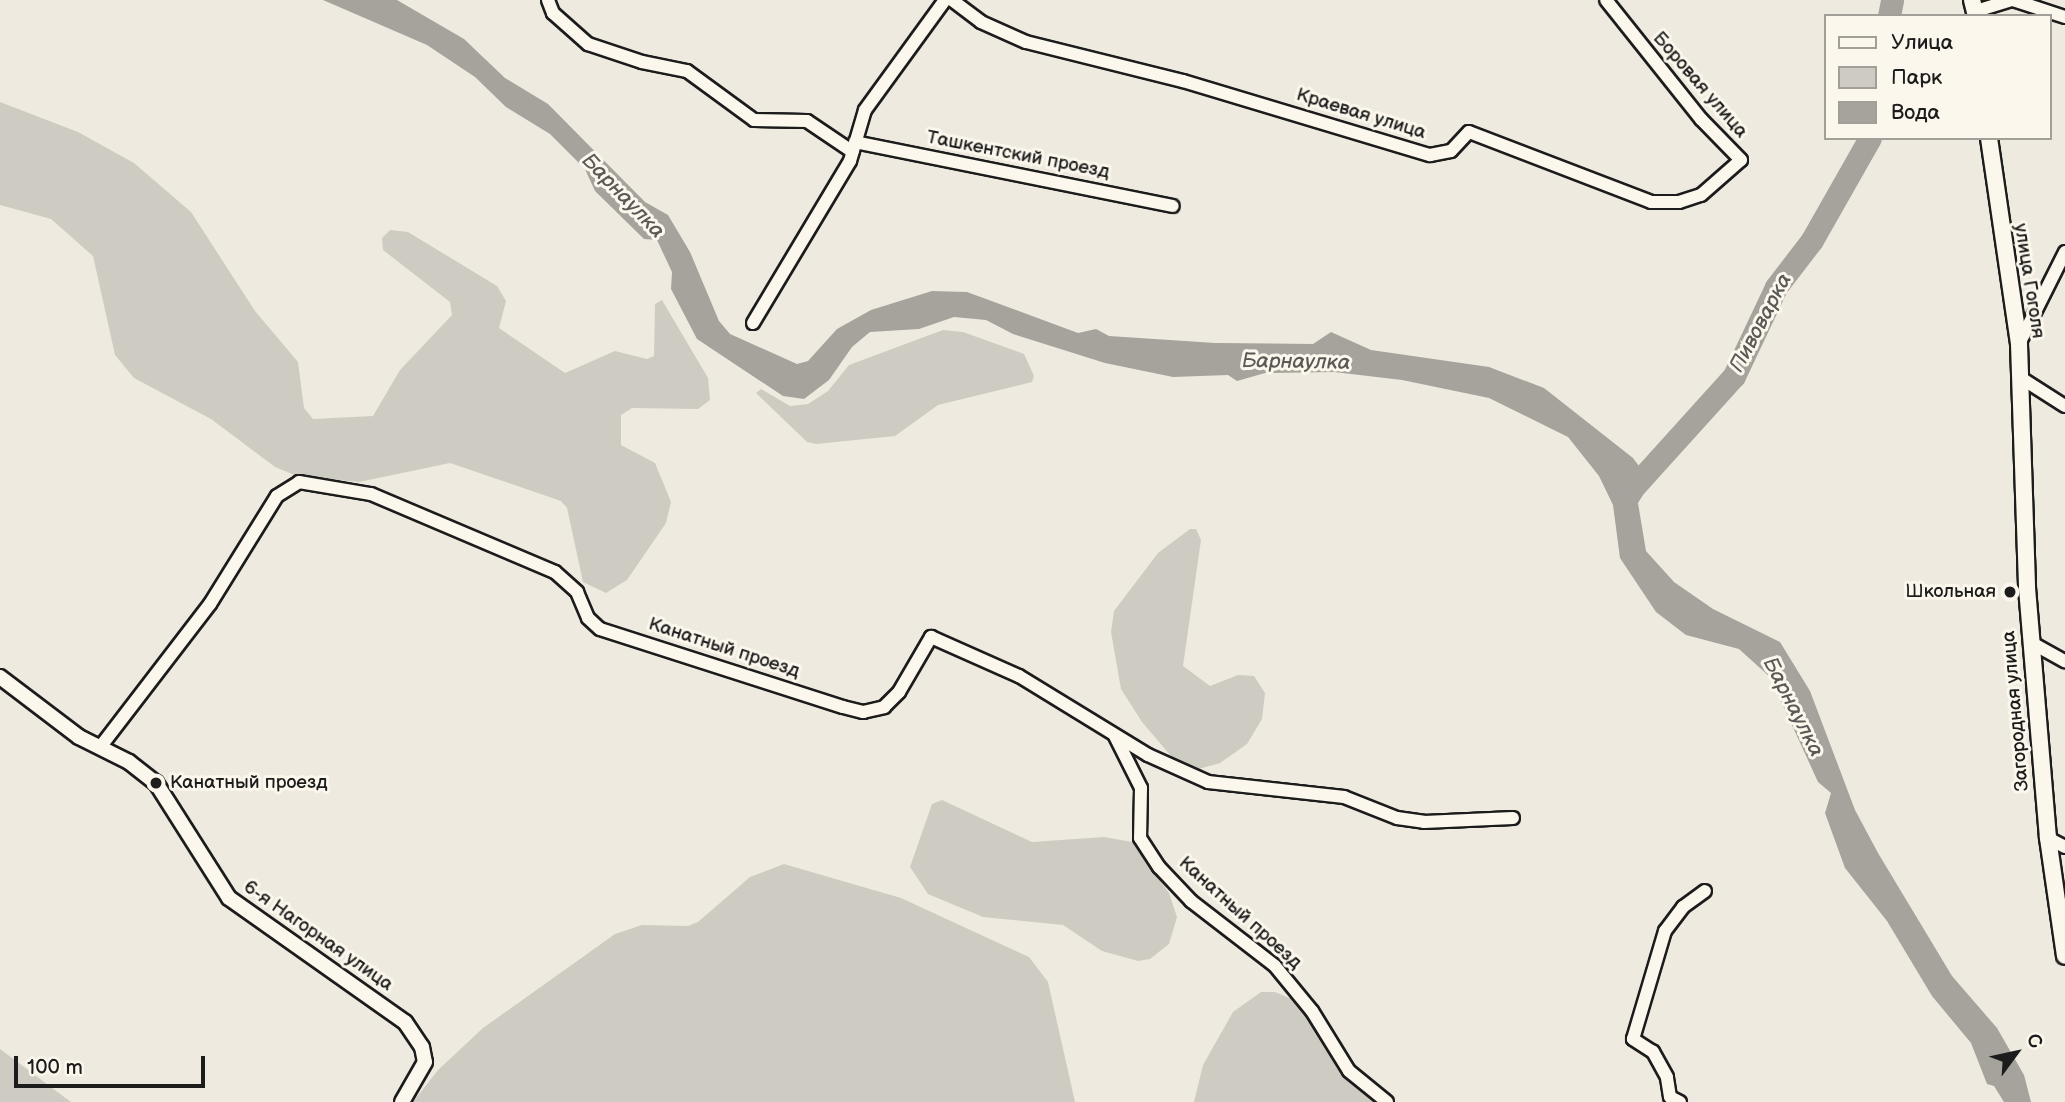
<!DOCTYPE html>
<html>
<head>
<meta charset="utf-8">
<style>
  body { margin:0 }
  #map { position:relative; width:2065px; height:1102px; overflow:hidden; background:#eeeadf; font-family:"Balsamiq Sans",sans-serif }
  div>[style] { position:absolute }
  .green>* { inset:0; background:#ceccc2 }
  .water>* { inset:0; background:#a6a39d }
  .river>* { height:23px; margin:-11.5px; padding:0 11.5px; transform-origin:11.5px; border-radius:11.5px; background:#a6a39d }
  .roads { filter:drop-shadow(2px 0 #1c1c1c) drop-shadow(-2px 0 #1c1c1c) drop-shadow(0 2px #1c1c1c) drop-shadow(0 -2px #1c1c1c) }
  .minor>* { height:12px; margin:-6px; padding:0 6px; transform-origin:6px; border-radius:6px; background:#fbf7ec }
  .tertiary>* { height:14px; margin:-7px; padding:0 7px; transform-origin:7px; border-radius:7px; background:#fbf7ec }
  .secondary>* { height:16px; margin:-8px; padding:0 8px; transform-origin:8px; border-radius:8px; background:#fbf7ec }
  .dots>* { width:19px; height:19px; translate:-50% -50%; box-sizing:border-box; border:4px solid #fbf7ec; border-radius:50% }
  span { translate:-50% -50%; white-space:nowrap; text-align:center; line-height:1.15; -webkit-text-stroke:6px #fbf7ec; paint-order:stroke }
  .street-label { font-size:19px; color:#1c1c1c }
  .poi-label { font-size:19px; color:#1c1c1c }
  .right { translate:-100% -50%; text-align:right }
  .left { translate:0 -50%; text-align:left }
  .water-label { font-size:21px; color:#5a5956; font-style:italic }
  .legend { position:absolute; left:1824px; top:14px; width:228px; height:126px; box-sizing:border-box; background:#fbf7ec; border:2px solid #a29f99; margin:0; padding:9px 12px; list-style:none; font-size:21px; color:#1c1c1c }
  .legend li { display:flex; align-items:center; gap:14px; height:35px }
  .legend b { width:35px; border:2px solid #a29f99 }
  .north { position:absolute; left:1981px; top:1018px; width:70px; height:70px; -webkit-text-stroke:5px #fbf7ec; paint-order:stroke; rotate:57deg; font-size:19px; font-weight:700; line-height:28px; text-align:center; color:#1c1c1c }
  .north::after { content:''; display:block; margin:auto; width:24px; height:32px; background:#1c1c1c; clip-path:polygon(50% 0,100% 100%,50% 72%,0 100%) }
  .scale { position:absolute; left:14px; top:1056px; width:191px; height:32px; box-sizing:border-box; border:4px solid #1c1c1c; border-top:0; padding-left:9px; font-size:21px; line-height:24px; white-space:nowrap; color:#1c1c1c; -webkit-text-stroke:5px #fbf7ec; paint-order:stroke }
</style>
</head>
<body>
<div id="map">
  <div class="green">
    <i style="clip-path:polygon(0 102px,78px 132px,134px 163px,191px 212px,255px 311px,298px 362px,304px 408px,313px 419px,373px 416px,400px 370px,452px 315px,450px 302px,383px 250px,382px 238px,390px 230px,408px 232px,497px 286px,506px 301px,499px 328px,565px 373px,615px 351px,647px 359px,654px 356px,655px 304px,662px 300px,708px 378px,710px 400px,698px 409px,632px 408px,621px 415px,621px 445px,655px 463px,671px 502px,666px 523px,627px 580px,606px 593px,583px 582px,567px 508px,561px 501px,450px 463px,359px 482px,297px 476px,275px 467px,211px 419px,134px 378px,115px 355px,93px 256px,51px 219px,0 205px)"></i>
    <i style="clip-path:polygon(943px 330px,963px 332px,1024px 354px,1034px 376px,1032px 382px,938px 405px,895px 436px,816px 444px,807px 442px,756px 393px,761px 389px,790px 406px,808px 404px,828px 391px,849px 365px)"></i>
    <i style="clip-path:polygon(1190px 529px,1196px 529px,1201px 540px,1183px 666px,1210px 686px,1238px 675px,1254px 676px,1265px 693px,1262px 719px,1247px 744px,1220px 763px,1195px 770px,1171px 756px,1142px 722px,1121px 689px,1111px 632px,1114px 611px,1158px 553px)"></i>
    <i style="clip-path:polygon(942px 800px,1032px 842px,1104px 837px,1132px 842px,1169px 893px,1177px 917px,1169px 944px,1150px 959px,1138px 961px,1102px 951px,1063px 925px,983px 917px,928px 894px,910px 867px,932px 804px)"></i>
    <i style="clip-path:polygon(784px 864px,901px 898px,1029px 957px,1048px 982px,1075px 1102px,413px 1102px,438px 1070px,483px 1028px,615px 934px,642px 925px,688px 926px,698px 922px,750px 877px)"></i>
    <i style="clip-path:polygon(1261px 992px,1275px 992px,1299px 1002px,1352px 1067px,1389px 1102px,1194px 1102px,1203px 1065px,1233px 1012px)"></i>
    <i style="clip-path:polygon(0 1049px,71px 1102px,0 1102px)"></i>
  </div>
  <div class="water">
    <i style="clip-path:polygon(323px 0,397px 0,464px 39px,505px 78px,548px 104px,645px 202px,668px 215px,690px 252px,719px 321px,730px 334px,797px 364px,808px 361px,837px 329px,871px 310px,932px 291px,967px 292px,1078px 333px,1096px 329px,1109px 336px,1215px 343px,1313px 344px,1331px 332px,1371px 350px,1489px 367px,1544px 388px,1633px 458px,1651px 482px,1638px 503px,1646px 551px,1674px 582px,1713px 609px,1780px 642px,1810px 691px,1855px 810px,1878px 853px,1952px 976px,1997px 1028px,2024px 1075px,2031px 1102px,2004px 1102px,1994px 1086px,1987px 1084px,1971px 1043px,1932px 996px,1887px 921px,1845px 868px,1825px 813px,1831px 793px,1818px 782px,1770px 677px,1739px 649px,1686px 635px,1656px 612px,1620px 558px,1613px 505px,1599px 476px,1568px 437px,1489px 398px,1402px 380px,1334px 372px,1265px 373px,1237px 381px,1228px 375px,1173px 377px,1105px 363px,1013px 334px,986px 320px,954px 317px,919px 329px,870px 332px,852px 347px,829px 380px,804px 399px,783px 396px,697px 339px,671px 289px,672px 272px,657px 240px,644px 239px,595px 191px,585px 169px,550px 134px,506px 107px,475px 77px,427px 45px)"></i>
  </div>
  <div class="river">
    <i style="left:1889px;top:16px;width:16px;rotate:-79deg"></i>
    <i style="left:1630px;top:491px;width:155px;rotate:-47.9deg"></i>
    <i style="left:1734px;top:376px;width:98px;rotate:-64.7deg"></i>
    <i style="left:1776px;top:287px;width:59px;rotate:-52.5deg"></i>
    <i style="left:1812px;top:240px;width:117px;rotate:-60.4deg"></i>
  </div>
  <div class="roads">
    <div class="minor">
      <i style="left:548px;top:0;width:14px;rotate:69deg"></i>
      <i style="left:553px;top:13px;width:47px;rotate:41.5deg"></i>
      <i style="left:588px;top:44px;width:57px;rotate:18.4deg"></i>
      <i style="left:642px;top:62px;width:46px;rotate:11.3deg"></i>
      <i style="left:687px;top:71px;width:83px;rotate:36.2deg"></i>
      <i style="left:754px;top:120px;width:53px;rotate:1.1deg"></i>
      <i style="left:807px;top:121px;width:55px;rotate:34deg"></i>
      <i style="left:952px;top:0;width:36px;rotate:37deg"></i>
      <i style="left:981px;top:22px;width:49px;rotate:24deg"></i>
      <i style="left:1026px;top:42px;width:162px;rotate:14deg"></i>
      <i style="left:1183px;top:81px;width:258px;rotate:16.7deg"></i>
      <i style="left:1430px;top:155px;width:21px;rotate:-11deg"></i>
      <i style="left:1451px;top:151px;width:26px;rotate:-47deg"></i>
      <i style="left:1469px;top:132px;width:195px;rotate:21deg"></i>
      <i style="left:1651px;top:202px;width:28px"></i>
      <i style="left:1679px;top:202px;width:23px;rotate:-18deg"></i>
      <i style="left:1701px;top:195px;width:53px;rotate:-41.2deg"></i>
      <i style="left:1741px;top:160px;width:57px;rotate:-134.3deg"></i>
      <i style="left:1701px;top:119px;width:152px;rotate:-128.6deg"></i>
      <i style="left:1976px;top:11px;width:39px;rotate:-17deg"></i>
      <i style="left:2013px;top:0;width:55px;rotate:18.1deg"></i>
      <i style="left:855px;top:142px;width:324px;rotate:11.4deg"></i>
      <i style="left:753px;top:323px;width:189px;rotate:-59.1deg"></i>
      <i style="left:850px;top:161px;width:53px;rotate:-73.6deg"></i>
      <i style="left:865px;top:110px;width:136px;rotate:-54deg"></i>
      <i style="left:2019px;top:344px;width:103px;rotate:-63.4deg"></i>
      <i style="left:2021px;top:378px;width:52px;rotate:32.5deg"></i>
      <i style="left:2032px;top:643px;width:38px;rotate:29deg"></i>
      <i style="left:1115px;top:736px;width:58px;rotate:63.4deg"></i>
      <i style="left:1141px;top:788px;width:50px;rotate:91.1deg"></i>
      <i style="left:1140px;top:838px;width:35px;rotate:57deg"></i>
      <i style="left:1159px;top:867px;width:47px;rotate:46.7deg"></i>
      <i style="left:1191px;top:901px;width:106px;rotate:37.7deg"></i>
      <i style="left:1275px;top:966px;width:58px;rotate:50.6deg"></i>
      <i style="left:1312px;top:1011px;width:70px;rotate:58.3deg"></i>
      <i style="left:1349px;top:1071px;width:49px;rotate:39.2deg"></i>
      <i style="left:101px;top:746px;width:179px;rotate:-52.5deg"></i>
      <i style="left:210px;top:604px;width:127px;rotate:-58.2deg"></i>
      <i style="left:277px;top:496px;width:26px;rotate:-32deg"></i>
      <i style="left:299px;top:482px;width:73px;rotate:9.5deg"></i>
      <i style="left:371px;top:494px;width:200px;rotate:23deg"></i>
      <i style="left:555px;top:572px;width:30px;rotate:42deg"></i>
      <i style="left:577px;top:592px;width:28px;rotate:67deg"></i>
      <i style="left:588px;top:618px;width:16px;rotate:43deg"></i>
      <i style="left:600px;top:629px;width:255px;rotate:17.8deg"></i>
      <i style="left:843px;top:707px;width:21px;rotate:14deg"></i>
      <i style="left:863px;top:712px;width:22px;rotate:-13deg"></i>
      <i style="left:884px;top:707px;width:21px;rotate:-45deg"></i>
      <i style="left:899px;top:692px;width:64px;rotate:-59.8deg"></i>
      <i style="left:931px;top:637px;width:96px;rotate:23.9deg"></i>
      <i style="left:1019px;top:676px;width:151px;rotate:31.5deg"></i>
      <i style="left:1148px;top:755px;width:66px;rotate:24.2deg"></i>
      <i style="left:1208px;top:782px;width:137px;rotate:6.3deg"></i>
      <i style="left:1344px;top:797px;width:57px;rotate:21.6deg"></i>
      <i style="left:1397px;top:818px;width:27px;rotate:8deg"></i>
      <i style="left:1424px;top:822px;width:89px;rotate:-2.6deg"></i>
      <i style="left:2048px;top:838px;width:19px;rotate:28deg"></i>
      <i style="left:1680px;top:1102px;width:11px;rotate:-153deg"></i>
      <i style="left:1670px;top:1097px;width:20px;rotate:-99deg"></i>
      <i style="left:1667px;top:1077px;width:29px;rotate:-119deg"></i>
      <i style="left:1653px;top:1052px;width:24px;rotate:-147deg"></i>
      <i style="left:1633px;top:1039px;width:113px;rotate:-73.5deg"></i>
      <i style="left:1665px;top:931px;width:30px;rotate:-53deg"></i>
      <i style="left:1683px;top:907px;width:27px;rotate:-36deg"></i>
    </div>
    <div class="tertiary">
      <i style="left:0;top:677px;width:99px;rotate:37.2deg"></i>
      <i style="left:79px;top:737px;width:56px;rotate:26.6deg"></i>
      <i style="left:129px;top:762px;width:34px;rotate:38deg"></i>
      <i style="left:156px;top:783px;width:136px;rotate:57.6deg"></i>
      <i style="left:229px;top:898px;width:215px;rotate:35.2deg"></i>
      <i style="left:405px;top:1022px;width:30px;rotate:56deg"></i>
      <i style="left:422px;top:1047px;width:15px;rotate:79deg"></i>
      <i style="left:425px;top:1062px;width:46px;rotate:119.9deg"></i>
    </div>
    <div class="secondary">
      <i style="left:1972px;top:0;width:16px;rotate:76deg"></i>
      <i style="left:1989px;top:138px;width:208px;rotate:81.7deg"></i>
      <i style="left:2019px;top:344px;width:244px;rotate:88.1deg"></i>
      <i style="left:2027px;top:588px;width:251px;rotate:85.2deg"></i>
      <i style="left:2048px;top:838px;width:119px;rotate:81.8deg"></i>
    </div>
  </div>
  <div class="dots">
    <i style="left:2010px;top:592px;background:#1c1c1c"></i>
    <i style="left:156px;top:783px;background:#1c1c1c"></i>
  </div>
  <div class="street-label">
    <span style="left:1700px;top:85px;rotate:49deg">Боровая улица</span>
    <span style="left:1361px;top:114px;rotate:17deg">Краевая улица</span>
    <span style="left:1018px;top:155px;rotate:11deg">Ташкентский проезд</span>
    <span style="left:2029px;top:281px;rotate:81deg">улица Гоголя</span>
    <span style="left:724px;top:648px;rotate:18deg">Канатный проезд</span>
    <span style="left:2016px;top:711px;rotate:-95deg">Загородная улица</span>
    <span style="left:1240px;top:913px;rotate:42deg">Канатный проезд</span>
    <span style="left:318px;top:936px;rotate:35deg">6-я Нагорная улица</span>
  </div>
  <div class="poi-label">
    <span class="right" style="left:1996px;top:592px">Школьная</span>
    <span class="left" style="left:170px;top:783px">Канатный проезд</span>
  </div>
  <div class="water-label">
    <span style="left:623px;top:196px;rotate:46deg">Барнаулка</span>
    <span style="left:1761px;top:323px;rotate:-62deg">Пивоварка</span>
    <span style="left:1296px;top:362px;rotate:1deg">Барнаулка</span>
    <span style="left:1793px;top:707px;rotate:63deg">Барнаулка</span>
  </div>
  <ul class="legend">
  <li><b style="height:9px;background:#fbf7ec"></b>Улица</li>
  <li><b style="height:19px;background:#ceccc2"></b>Парк</li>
  <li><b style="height:19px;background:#a6a39d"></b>Вода</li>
  </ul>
  <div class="north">С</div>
  <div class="scale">100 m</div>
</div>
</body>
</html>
